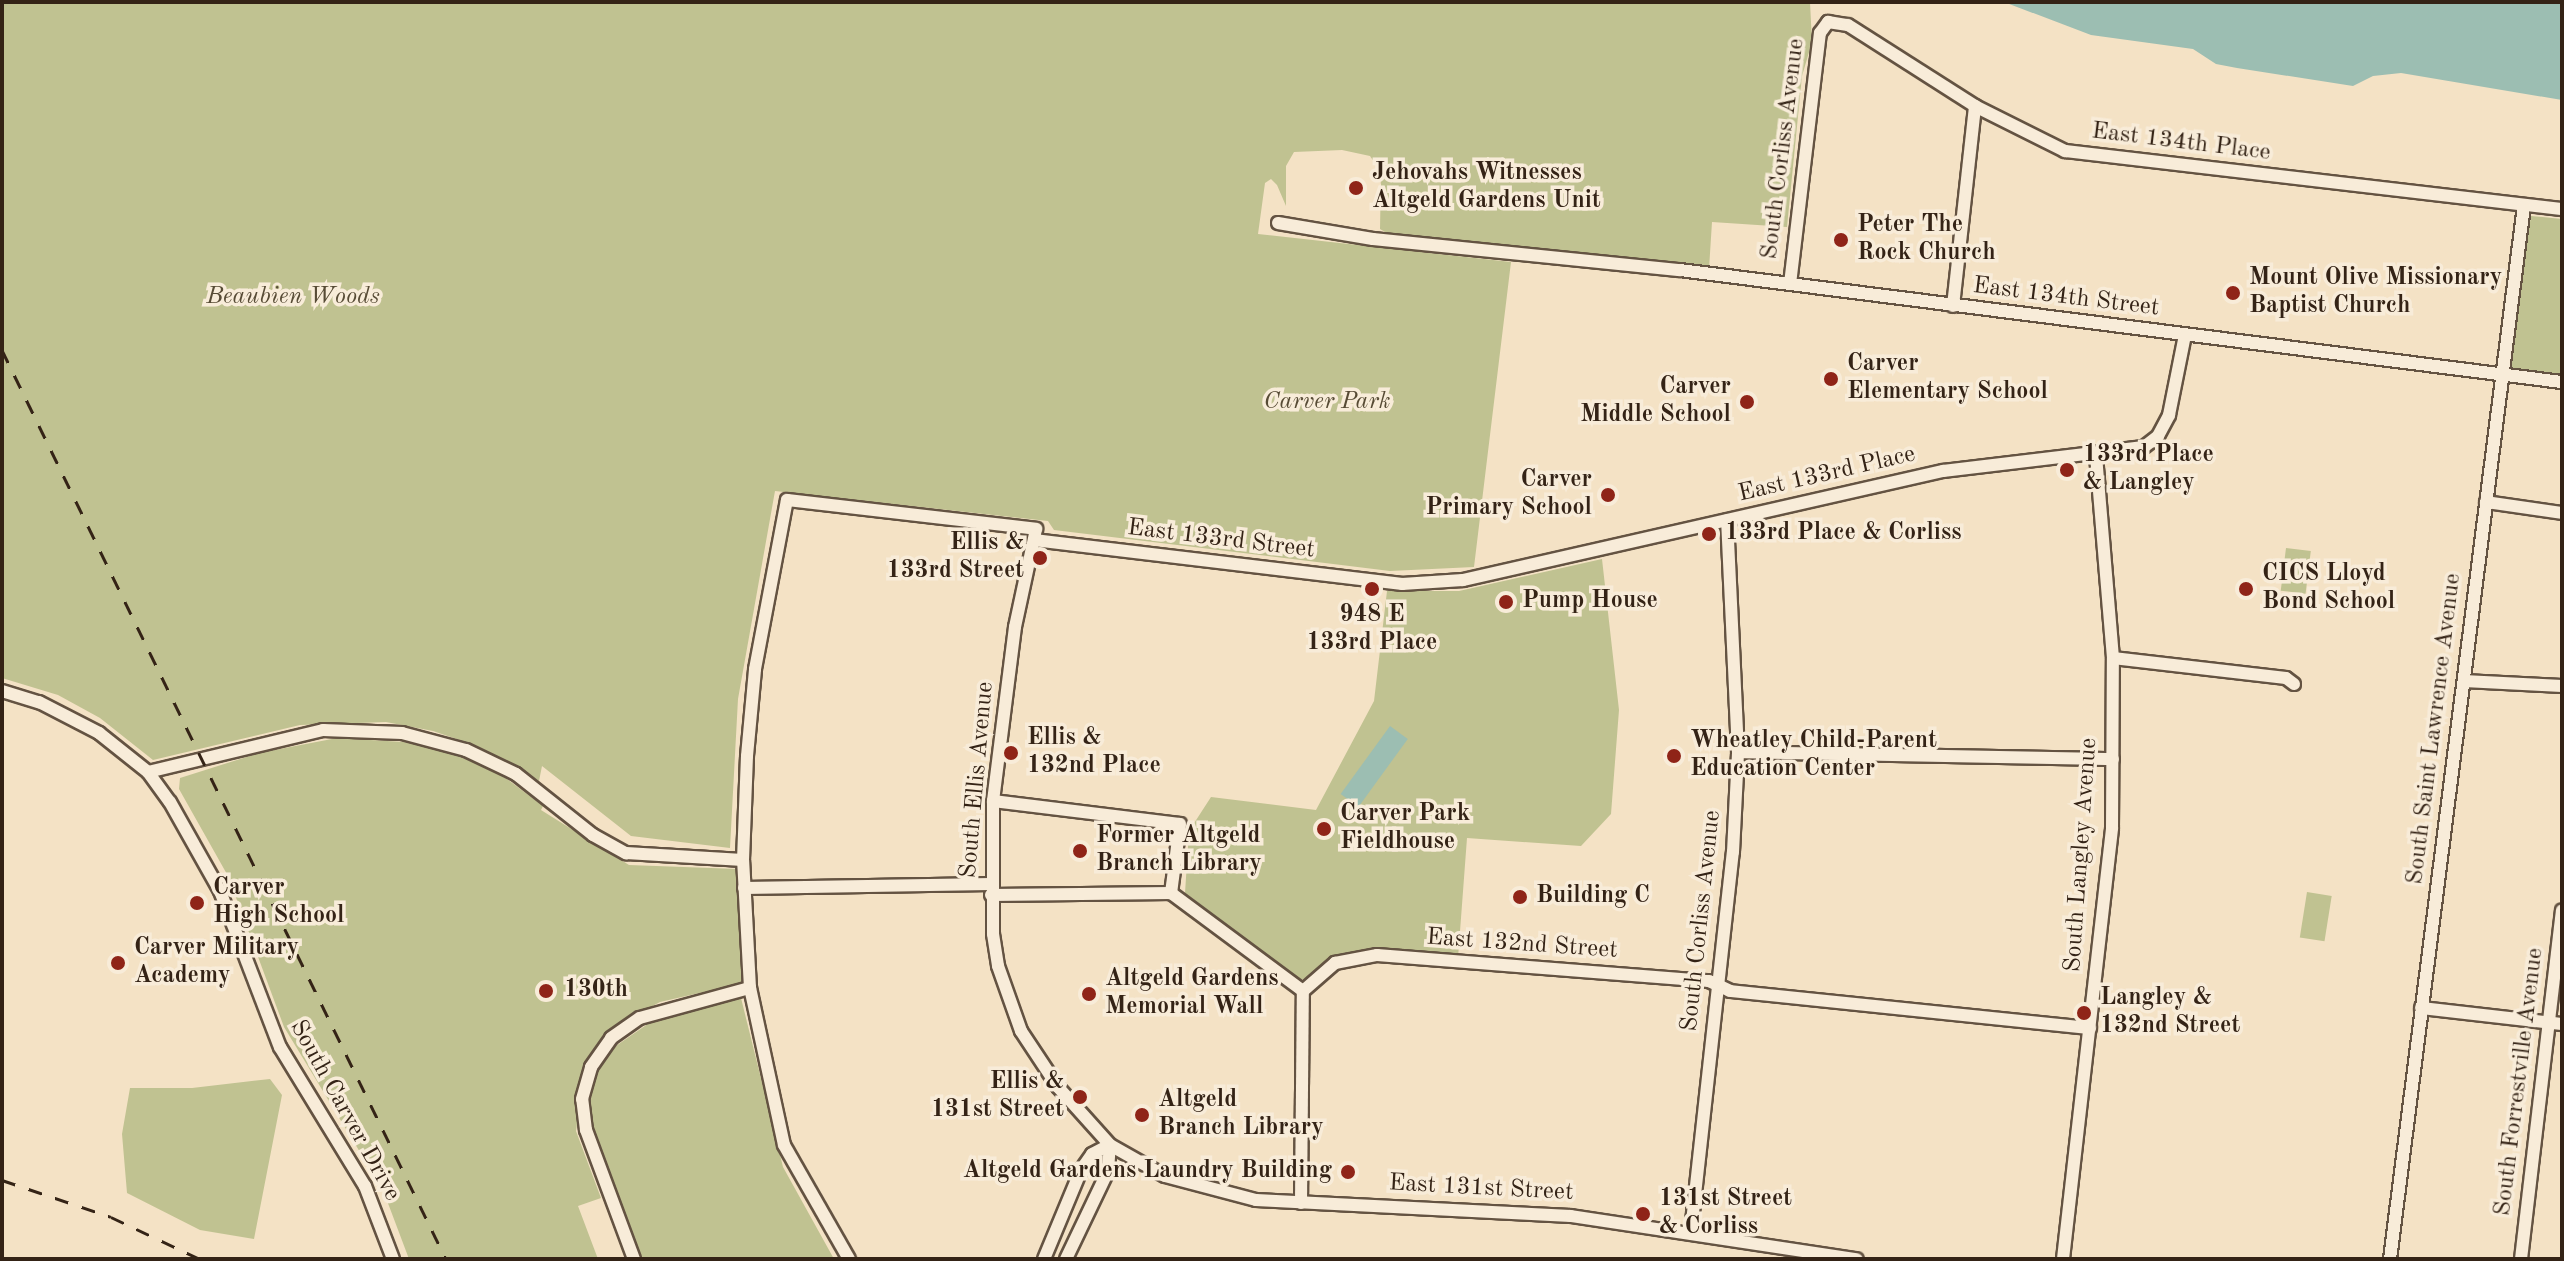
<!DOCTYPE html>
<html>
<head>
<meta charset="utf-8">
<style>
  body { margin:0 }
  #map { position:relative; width:2564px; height:1261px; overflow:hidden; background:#f4e2c5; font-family:"Old Standard TT",serif }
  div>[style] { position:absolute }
  .green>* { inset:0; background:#c0c291; transform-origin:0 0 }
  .water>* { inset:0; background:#9cbeb2; transform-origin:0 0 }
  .roads { filter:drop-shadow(2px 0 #645342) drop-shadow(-2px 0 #645342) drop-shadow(0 2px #645342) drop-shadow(0 -2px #645342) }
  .minor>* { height:12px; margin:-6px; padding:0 6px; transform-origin:6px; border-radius:6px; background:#f8ecd9 }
  .rail>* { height:3px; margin-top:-1.5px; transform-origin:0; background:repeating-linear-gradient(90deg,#342316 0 14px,transparent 0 28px) }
  .dots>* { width:22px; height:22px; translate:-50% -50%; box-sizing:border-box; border:4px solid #f8ecd9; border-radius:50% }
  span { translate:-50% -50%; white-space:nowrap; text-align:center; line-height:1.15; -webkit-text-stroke:7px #f8ecd9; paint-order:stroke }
  .street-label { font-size:24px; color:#342316 }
  .poi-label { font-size:24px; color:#342316; font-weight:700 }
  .left { translate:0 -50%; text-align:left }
  .right { translate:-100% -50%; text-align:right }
  .park-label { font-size:24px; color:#574b35; font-style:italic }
  .frame { position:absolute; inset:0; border:4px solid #342316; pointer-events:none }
</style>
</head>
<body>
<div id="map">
  <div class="green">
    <i style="clip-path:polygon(2px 2px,1810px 2px,1812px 42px,1802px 76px,1787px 227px,1712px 222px,1709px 269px,1392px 236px,1380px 229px,1381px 172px,1370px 156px,1342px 150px,1294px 152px,1286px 166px,1286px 206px,1277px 185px,1271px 179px,1265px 183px,1258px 234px,1511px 262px,1474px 567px,1390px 571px,1054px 530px,1048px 521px,775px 491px,738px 699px,730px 848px,631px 836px,542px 766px,539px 781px,477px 746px,433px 731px,386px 722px,300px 725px,153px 760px,100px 718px,58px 695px,2px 678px)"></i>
    <i style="clip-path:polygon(2531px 216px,2562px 219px,2562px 380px,2514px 373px,2507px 362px)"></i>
    <i style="left:2286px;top:548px;width:25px;height:43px;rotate:7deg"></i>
    <i style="clip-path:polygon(1602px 559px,1619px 710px,1611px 814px,1581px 846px,1467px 838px,1458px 958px,1359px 952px,1301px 980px,1185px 893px,1189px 831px,1211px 797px,1316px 810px,1374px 701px,1387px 591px,1459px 591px)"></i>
    <i style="clip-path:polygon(337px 738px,404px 742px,456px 754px,503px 776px,543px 806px,541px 810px,629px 865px,738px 869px,743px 983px,660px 1002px,612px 1028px,586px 1061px,576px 1131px,601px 1198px,578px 1206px,598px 1259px,409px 1259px,383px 1190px,284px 1027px,228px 876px,179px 789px,180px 778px,259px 753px)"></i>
    <i style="left:2307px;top:892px;width:25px;height:46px;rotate:9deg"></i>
    <i style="clip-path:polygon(741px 998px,783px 1167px,834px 1259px,641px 1259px,591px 1126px,589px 1101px,596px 1074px,610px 1050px,655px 1019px)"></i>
    <i style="clip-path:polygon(270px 1079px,282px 1095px,254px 1239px,200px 1230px,127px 1193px,122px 1134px,130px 1088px,192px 1088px)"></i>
  </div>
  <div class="water">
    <i style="clip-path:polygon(2004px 2px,2562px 2px,2562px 100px,2401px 73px,2373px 76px,2353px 86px,2237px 68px,2216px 64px,2193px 49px,2091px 35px)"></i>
    <i style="left:1390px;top:726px;width:22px;height:84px;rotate:36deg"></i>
  </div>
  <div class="roads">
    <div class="minor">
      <i style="left:1278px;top:223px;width:96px;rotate:9.6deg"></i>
      <i style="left:1373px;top:239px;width:309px;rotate:5.8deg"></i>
      <i style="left:1680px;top:270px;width:889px;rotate:7.24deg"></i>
      <i style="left:1790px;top:284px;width:253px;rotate:-83.2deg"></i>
      <i style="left:1820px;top:33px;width:14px;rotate:-54deg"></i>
      <i style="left:1828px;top:22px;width:20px;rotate:9deg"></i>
      <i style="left:1848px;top:25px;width:151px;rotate:32.5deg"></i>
      <i style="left:1975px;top:106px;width:101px;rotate:26.6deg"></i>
      <i style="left:2065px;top:151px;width:500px;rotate:6.66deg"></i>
      <i style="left:1953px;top:306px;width:201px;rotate:-83.7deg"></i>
      <i style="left:2486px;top:502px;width:77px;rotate:8.2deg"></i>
      <i style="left:1034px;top:540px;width:371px;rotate:6.8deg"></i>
      <i style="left:1402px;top:584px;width:61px;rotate:-3.8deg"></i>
      <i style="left:1463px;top:580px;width:492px;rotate:-12.8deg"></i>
      <i style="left:1943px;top:471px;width:202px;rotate:-6.8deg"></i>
      <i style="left:2144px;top:447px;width:18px;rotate:-38deg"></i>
      <i style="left:2158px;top:436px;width:24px;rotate:-62deg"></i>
      <i style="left:2169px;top:415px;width:82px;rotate:-78.7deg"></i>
      <i style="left:2113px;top:658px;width:174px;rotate:6.6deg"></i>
      <i style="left:2286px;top:678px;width:10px;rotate:37deg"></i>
      <i style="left:2464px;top:681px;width:98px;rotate:2.9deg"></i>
      <i style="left:2px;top:691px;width:39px;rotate:17deg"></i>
      <i style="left:39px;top:702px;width:68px;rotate:27.3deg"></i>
      <i style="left:99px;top:733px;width:63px;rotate:38.5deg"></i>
      <i style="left:148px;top:772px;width:37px;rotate:54deg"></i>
      <i style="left:170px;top:802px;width:102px;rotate:60.7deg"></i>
      <i style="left:220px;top:891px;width:167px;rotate:69deg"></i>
      <i style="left:280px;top:1047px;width:163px;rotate:58.6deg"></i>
      <i style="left:365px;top:1186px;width:78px;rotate:69deg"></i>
      <i style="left:1738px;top:752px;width:375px;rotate:1.1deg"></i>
      <i style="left:148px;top:772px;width:180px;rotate:-13.5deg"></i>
      <i style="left:323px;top:730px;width:79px;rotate:2.2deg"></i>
      <i style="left:402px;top:733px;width:66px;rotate:14.9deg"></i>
      <i style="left:466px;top:750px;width:55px;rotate:25.6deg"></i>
      <i style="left:516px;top:774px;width:98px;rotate:38.4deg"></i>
      <i style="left:593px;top:835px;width:38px;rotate:29deg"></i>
      <i style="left:626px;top:853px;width:117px;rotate:3.4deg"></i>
      <i style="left:993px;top:801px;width:188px;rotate:7deg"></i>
      <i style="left:1180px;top:824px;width:70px;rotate:97.4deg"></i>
      <i style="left:744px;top:888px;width:247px;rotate:-0.9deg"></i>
      <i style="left:991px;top:895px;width:180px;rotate:-0.6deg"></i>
      <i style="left:1171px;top:893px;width:164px;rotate:36.6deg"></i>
      <i style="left:1303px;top:991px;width:43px;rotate:-41.2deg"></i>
      <i style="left:1335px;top:963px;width:43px;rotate:-10.8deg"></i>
      <i style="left:1377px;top:955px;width:333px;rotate:4.5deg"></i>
      <i style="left:1709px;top:981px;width:23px;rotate:25deg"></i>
      <i style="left:1730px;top:991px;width:362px;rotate:5.9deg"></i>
      <i style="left:2421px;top:1008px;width:142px;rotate:6.5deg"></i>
      <i style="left:1301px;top:1203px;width:212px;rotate:-89.5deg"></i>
      <i style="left:1691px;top:1231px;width:381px;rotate:-83.7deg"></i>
      <i style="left:1733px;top:852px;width:100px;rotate:-87.1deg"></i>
      <i style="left:1738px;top:752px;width:232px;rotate:-92.7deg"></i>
      <i style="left:634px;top:1259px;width:138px;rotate:-110.4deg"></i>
      <i style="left:586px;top:1130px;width:31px;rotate:-97deg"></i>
      <i style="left:582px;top:1099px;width:33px;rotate:-74deg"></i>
      <i style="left:591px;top:1067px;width:35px;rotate:-55deg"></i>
      <i style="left:611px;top:1038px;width:35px;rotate:-35deg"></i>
      <i style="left:640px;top:1018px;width:114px;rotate:-15.3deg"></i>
      <i style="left:849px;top:1259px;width:131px;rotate:-119.7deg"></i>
      <i style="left:784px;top:1145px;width:161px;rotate:-102.2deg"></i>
      <i style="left:750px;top:988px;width:128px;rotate:-93.1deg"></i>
      <i style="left:743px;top:860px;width:104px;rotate:-87.8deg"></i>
      <i style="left:747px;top:756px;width:87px;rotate:-84.7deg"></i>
      <i style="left:755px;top:669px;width:172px;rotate:-79.3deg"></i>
      <i style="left:787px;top:500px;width:251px;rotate:6.6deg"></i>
      <i style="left:1036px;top:529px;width:100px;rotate:102.1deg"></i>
      <i style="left:1015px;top:627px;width:175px;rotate:97.2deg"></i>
      <i style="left:993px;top:801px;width:133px;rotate:90deg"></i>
      <i style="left:993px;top:934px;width:32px;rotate:81deg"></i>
      <i style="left:998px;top:966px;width:69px;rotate:70.5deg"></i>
      <i style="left:1021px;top:1031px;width:67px;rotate:56.5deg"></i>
      <i style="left:1058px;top:1087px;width:78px;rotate:48.1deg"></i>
      <i style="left:1110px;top:1145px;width:63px;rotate:29.4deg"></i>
      <i style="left:1165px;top:1176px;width:94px;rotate:14.8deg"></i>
      <i style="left:1256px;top:1200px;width:315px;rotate:2.9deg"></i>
      <i style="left:1571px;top:1216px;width:289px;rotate:8.6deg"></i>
      <i style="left:1044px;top:1259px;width:96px;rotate:-67.4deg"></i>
      <i style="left:1081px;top:1170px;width:19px;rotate:-55deg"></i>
      <i style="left:1092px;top:1154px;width:20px;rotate:-27deg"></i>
      <i style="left:1066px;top:1259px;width:98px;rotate:-64.5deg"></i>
      <i style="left:1108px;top:1171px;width:26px;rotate:-86deg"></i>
      <i style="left:2063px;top:1259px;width:434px;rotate:-83.5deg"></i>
      <i style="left:2112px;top:828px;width:170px;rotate:-89.7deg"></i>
      <i style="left:2113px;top:658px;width:205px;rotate:-94.8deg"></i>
      <i style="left:2390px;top:1259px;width:1062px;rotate:-82.75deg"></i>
      <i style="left:2521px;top:1259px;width:351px;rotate:-83.3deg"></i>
    </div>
  </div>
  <div class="rail">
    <i style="left:2px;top:350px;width:1012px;rotate:63.97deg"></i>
    <i style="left:2px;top:1180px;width:115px;rotate:18.7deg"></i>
    <i style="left:111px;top:1217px;width:98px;rotate:25.3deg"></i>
  </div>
  <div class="dots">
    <i style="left:1356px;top:188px;background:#8f2418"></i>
    <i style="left:1841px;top:240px;background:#8f2418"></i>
    <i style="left:2233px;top:293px;background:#8f2418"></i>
    <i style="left:1831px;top:379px;background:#8f2418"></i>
    <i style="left:1747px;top:402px;background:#8f2418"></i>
    <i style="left:2067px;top:470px;background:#8f2418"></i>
    <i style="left:1608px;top:495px;background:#8f2418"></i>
    <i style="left:1709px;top:534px;background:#8f2418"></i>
    <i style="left:1040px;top:558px;background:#8f2418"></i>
    <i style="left:1372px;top:589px;background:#8f2418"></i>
    <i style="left:2246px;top:589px;background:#8f2418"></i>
    <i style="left:1506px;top:602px;background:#8f2418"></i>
    <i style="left:1011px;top:753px;background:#8f2418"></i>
    <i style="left:1674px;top:756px;background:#8f2418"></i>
    <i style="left:1324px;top:829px;background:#8f2418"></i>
    <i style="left:1080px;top:851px;background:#8f2418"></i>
    <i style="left:1520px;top:897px;background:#8f2418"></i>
    <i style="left:197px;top:903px;background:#8f2418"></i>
    <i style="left:118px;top:963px;background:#8f2418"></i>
    <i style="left:546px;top:991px;background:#8f2418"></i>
    <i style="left:1089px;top:994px;background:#8f2418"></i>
    <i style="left:2084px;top:1013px;background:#8f2418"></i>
    <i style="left:1080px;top:1097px;background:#8f2418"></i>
    <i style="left:1142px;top:1115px;background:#8f2418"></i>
    <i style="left:1348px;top:1172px;background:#8f2418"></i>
    <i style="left:1643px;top:1214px;background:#8f2418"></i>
  </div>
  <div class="street-label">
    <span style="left:2181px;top:143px;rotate:7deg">East 134th Place</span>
    <span style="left:1784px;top:149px;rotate:-83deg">South Corliss Avenue</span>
    <span style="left:2066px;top:298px;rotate:7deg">East 134th Street</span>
    <span style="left:1827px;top:475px;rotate:-13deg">East 133rd Place</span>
    <span style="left:1221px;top:540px;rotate:7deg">East 133rd Street</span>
    <span style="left:2435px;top:729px;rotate:-83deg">South Saint Lawrence Avenue</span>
    <span style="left:978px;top:780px;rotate:-85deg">South Ellis Avenue</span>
    <span style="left:2082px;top:855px;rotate:-86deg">South Langley Avenue</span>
    <span style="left:1702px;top:921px;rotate:-84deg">South Corliss Avenue</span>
    <span style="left:1522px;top:945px;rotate:4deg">East 132nd Street</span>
    <span style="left:2520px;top:1082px;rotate:-83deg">South Forrestville Avenue</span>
    <span style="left:344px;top:1111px;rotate:61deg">South Carver Drive</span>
    <span style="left:1481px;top:1189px;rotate:3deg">East 131st Street</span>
  </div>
  <div class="poi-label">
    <span class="left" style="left:1372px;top:188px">Jehovahs Witnesses<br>Altgeld Gardens Unit</span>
    <span class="left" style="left:1857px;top:240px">Peter The<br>Rock Church</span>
    <span class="left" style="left:2249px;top:293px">Mount Olive Missionary<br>Baptist Church</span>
    <span class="left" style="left:1847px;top:379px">Carver<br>Elementary School</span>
    <span class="right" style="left:1731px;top:402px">Carver<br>Middle School</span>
    <span class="left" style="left:2083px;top:470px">133rd Place<br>&amp; Langley</span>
    <span class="right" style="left:1592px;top:495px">Carver<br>Primary School</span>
    <span class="left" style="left:1725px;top:534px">133rd Place &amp; Corliss</span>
    <span class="right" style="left:1024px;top:558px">Ellis &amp;<br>133rd Street</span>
    <span class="left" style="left:2262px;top:589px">CICS Lloyd<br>Bond School</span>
    <span class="left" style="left:1522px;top:602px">Pump House</span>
    <span style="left:1372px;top:630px">948 E<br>133rd Place</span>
    <span class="left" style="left:1027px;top:753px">Ellis &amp;<br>132nd Place</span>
    <span class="left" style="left:1690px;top:756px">Wheatley Child-Parent<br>Education Center</span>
    <span class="left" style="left:1340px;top:829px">Carver Park<br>Fieldhouse</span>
    <span class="left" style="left:1096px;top:851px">Former Altgeld<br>Branch Library</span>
    <span class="left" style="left:213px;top:903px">Carver<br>High School</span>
    <span class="left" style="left:1536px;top:897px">Building C</span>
    <span class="left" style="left:134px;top:963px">Carver Military<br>Academy</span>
    <span class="left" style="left:1105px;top:994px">Altgeld Gardens<br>Memorial Wall</span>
    <span class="left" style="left:564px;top:991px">130th</span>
    <span class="left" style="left:2100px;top:1013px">Langley &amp;<br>132nd Street</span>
    <span class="right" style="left:1064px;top:1097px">Ellis &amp;<br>131st Street</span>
    <span class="left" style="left:1158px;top:1115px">Altgeld<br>Branch Library</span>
    <span class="right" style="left:1332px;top:1172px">Altgeld Gardens Laundry Building</span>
    <span class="left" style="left:1659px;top:1214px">131st Street<br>&amp; Corliss</span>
  </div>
  <div class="park-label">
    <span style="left:293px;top:298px">Beaubien Woods</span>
    <span style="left:1327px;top:403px">Carver Park</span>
  </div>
  <div class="frame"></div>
</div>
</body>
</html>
